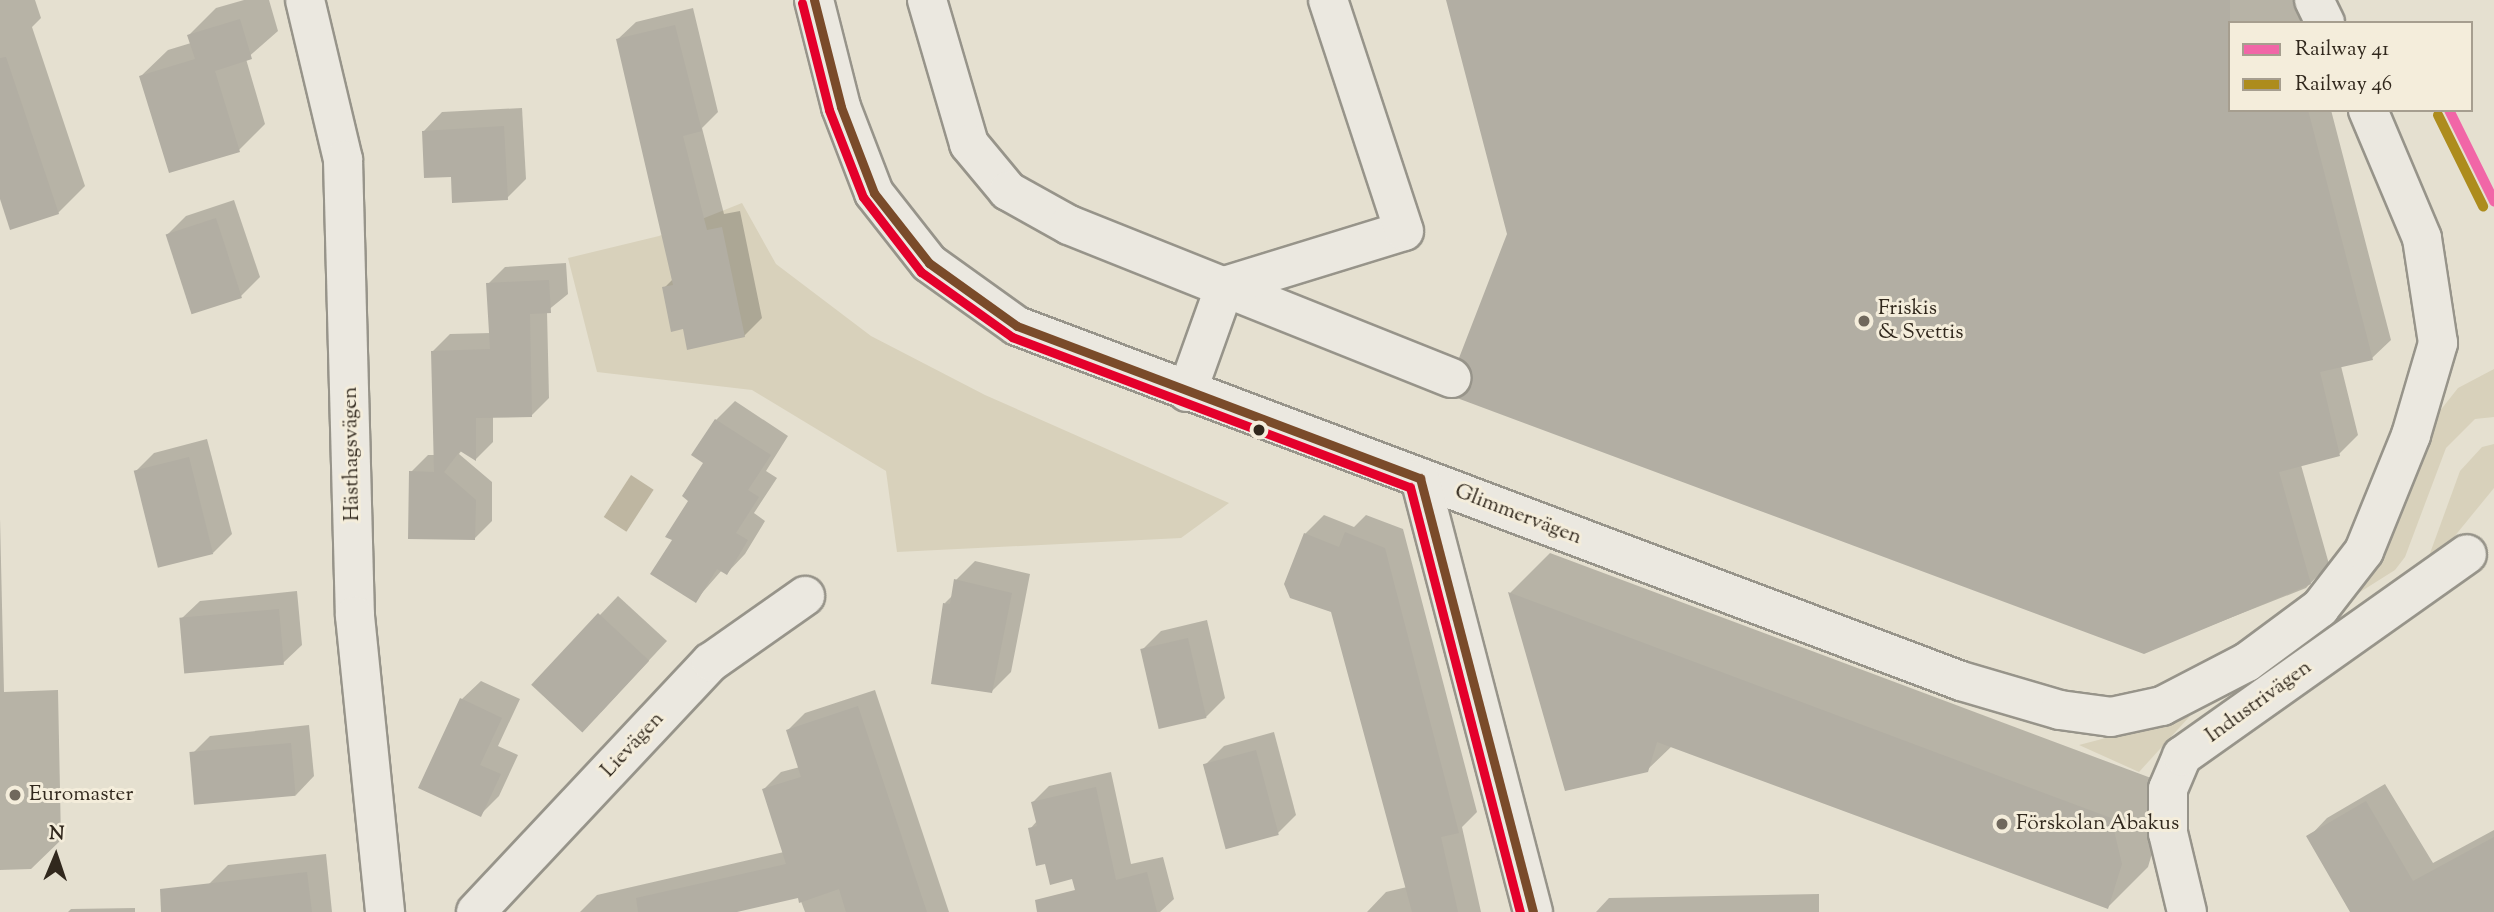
<!DOCTYPE html>
<html>
<head>
<meta charset="utf-8">
<style>
  body { margin:0 }
  #map { position:relative; width:2494px; height:912px; overflow:hidden; background:#e5e0d0; font-family:"Sorts Mill Goudy",serif }
  div>[style] { position:absolute }
  .green>* { inset:0; background:#d8d1bb }
  .water>* { inset:0; background:#beb6a1; transform-origin:0 0 }
  .shadow>* { inset:0; background:#0003 }
  .building>* { inset:0; background:#b2aea3; transform-origin:0 0 }
  .roads { filter:drop-shadow(2px 0 #97948a) drop-shadow(-2px 0 #97948a) drop-shadow(0 2px #97948a) drop-shadow(0 -2px #97948a) }
  .minor>* { height:38px; margin:-19px; padding:0 19px; transform-origin:19px; border-radius:19px; background:#ebe8e0 }
  .bus-1>* { height:9px; margin:-4.5px; padding:0 4.5px; transform-origin:4.5px; border-radius:4.5px; background:#7a4b2a }
  .bus-2>* { height:9px; margin:-4.5px; padding:0 4.5px; transform-origin:4.5px; border-radius:4.5px; background:#e4002b }
  .rail-1>* { height:10px; margin:-5px; padding:0 5px; transform-origin:5px; border-radius:5px; background:#f166a7 }
  .rail-2>* { height:10px; margin:-5px; padding:0 5px; transform-origin:5px; border-radius:5px; background:#ad8c1d }
  .dots>* { width:19px; height:19px; translate:-50% -50%; box-sizing:border-box; border:4px solid #f4eddb; border-radius:50% }
  span { translate:-50% -50%; white-space:nowrap; text-align:center; line-height:1.15; -webkit-text-stroke:6px #f4eddb; paint-order:stroke }
  .poi-label { font-size:21px; color:#31281d }
  .left { translate:0 -50%; text-align:left }
  .street-label { font-size:21px; color:#31281d }
  .legend { position:absolute; left:2228px; top:21px; width:245px; height:91px; box-sizing:border-box; background:#f4eddb; border:2px solid #a69e8f; margin:0; padding:9px 12px; list-style:none; font-size:21px; color:#31281d }
  .legend li { display:flex; align-items:center; gap:14px; height:35px }
  .legend b { width:35px; border:2px solid #a69e8f }
  .north { position:absolute; left:21px; top:821px; width:70px; height:70px; -webkit-text-stroke:5px #f4eddb; paint-order:stroke; rotate:2deg; font-size:19px; font-weight:700; line-height:28px; text-align:center; color:#31281d }
  .north::after { content:''; display:block; margin:auto; width:24px; height:32px; background:#31281d; clip-path:polygon(50% 0,100% 100%,50% 72%,0 100%) }
</style>
</head>
<body>
<div id="map">
  <div class="green">
    <i style="clip-path:polygon(742px 203px,776px 264px,871px 336px,985px 395px,1229px 503px,1181px 538px,897px 552px,886px 471px,752px 390px,597px 372px,568px 258px,659px 236px)"></i>
    <i style="clip-path:polygon(2494px 369px,2494px 417px,2475px 419px,2446px 448px,2405px 557px,2395px 570px,2349px 599px,2424px 431px,2458px 388px)"></i>
    <i style="clip-path:polygon(2494px 444px,2494px 488px,2445px 548px,2429px 556px,2460px 471px,2482px 447px)"></i>
    <i style="clip-path:polygon(2190px 716px,2139px 772px,2079px 745px)"></i>
  </div>
  <div class="water">
    <i style="left:631px;top:475px;width:27px;height:50px;rotate:33deg"></i>
  </div>
  <div class="shadow">
    <i style="clip-path:polygon(0 0,35px 0,41px 18px,32px 27px,85px 186px,58px 213px,0 193px)"></i>
    <i style="clip-path:polygon(244px 0,269px 0,278px 31px,246px 59px,265px 124px,239px 150px,141px 76px,168px 50px,191px 43px,189px 35px,216px 8px)"></i>
    <i style="clip-path:polygon(1448px 0,2302px 0,2308px 23px,2230px 23px,2230px 110px,2331px 110px,2391px 340px,2372px 358px,2341px 366px,2358px 435px,2339px 454px,2301px 465px,2329px 564px,2306px 588px,2144px 652px,1473px 385px,1470px 364px,1509px 234px)"></i>
    <i style="clip-path:polygon(693px 8px,718px 112px,702px 128px,724px 214px,740px 211px,762px 318px,744px 336px,684px 327px,664px 288px,673px 279px,618px 39px,636px 22px)"></i>
    <i style="clip-path:polygon(522px 108px,526px 179px,507px 198px,452px 175px,424px 131px,442px 112px)"></i>
    <i style="clip-path:polygon(234px 200px,260px 277px,241px 296px,167px 235px,186px 216px)"></i>
    <i style="clip-path:polygon(566px 263px,568px 294px,547px 311px,549px 398px,532px 415px,493px 416px,493px 442px,476px 459px,462px 450px,459px 454px,492px 482px,492px 521px,475px 538px,411px 472px,428px 455px,435px 455px,433px 351px,450px 334px,491px 333px,488px 284px,505px 267px)"></i>
    <i style="clip-path:polygon(735px 401px,788px 436px,766px 471px,777px 478px,754px 513px,765px 521px,745px 554px,727px 573px,722px 570px,695px 601px,675px 540px,706px 462px,716px 420px)"></i>
    <i style="clip-path:polygon(207px 439px,232px 534px,213px 553px,136px 471px,154px 453px)"></i>
    <i style="clip-path:polygon(1324px 515px,1354px 527px,1366px 515px,1403px 529px,1477px 812px,1462px 827px,1481px 912px,1367px 912px,1386px 892px,1407px 887px,1333px 611px,1305px 534px)"></i>
    <i style="clip-path:polygon(0 518px,4px 692px,58px 690px,61px 840px,31px 869px,0 870px)"></i>
    <i style="clip-path:polygon(1550px 553px,2151px 778px,2161px 823px,2148px 867px,2108px 907px,1672px 746px,1647px 770px,1567px 788px,1510px 593px)"></i>
    <i style="clip-path:polygon(975px 561px,1030px 574px,1011px 672px,992px 691px,945px 603px,953px 595px,956px 580px)"></i>
    <i style="clip-path:polygon(297px 591px,302px 645px,283px 663px,181px 619px,200px 601px)"></i>
    <i style="clip-path:polygon(618px 596px,667px 641px,601px 712px,600px 615px)"></i>
    <i style="clip-path:polygon(1207px 620px,1225px 698px,1206px 717px,1142px 650px,1161px 631px)"></i>
    <i style="clip-path:polygon(481px 681px,520px 699px,498px 746px,518px 755px,499px 796px,480px 815px,462px 699px)"></i>
    <i style="clip-path:polygon(875px 690px,949px 912px,805px 912px,799px 896px,729px 912px,580px 912px,597px 895px,784px 852px,764px 789px,781px 772px,800px 767px,788px 730px,805px 713px)"></i>
    <i style="clip-path:polygon(309px 725px,314px 776px,296px 795px,191px 755px,210px 736px)"></i>
    <i style="clip-path:polygon(1274px 732px,1296px 815px,1277px 834px,1205px 765px,1224px 746px)"></i>
    <i style="clip-path:polygon(1111px 772px,1131px 864px,1163px 857px,1174px 899px,1160px 912px,1083px 912px,1073px 877px,1047px 862px,1030px 829px,1037px 821px,1033px 802px,1049px 786px)"></i>
    <i style="clip-path:polygon(2385px 784px,2433px 863px,2494px 830px,2494px 912px,2352px 912px,2309px 837px,2327px 818px)"></i>
    <i style="clip-path:polygon(326px 854px,332px 912px,212px 912px,209px 884px,228px 865px)"></i>
    <i style="clip-path:polygon(1819px 894px,1819px 912px,1596px 912px,1609px 898px)"></i>
    <i style="clip-path:polygon(135px 908px,135px 912px,68px 912px,71px 909px)"></i>
  </div>
  <div class="building">
    <i style="clip-path:polygon(1446px 0,2230px 0,2230px 110px,2308px 110px,2373px 360px,2320px 372px,2340px 456px,2279px 472px,2311px 584px,2144px 654px,1457px 398px,1471px 387px,1473px 376px,1459px 358px,1507px 234px)"></i>
    <i style="clip-path:polygon(240px 19px,252px 59px,215px 71px,240px 152px,169px 173px,139px 76px,195px 59px,187px 35px)"></i>
    <i style="clip-path:polygon(675px 25px,702px 131px,683px 136px,707px 230px,722px 227px,745px 337px,687px 350px,683px 329px,671px 332px,662px 287px,673px 285px,616px 39px)"></i>
    <i style="clip-path:polygon(6px 57px,59px 214px,10px 230px,0 199px,0 58px)"></i>
    <i style="clip-path:polygon(504px 126px,508px 200px,452px 203px,451px 177px,424px 178px,422px 131px)"></i>
    <i style="left:216px;top:218px;width:84px;height:53px;rotate:72deg"></i>
    <i style="clip-path:polygon(549px 280px,551px 313px,530px 314px,532px 417px,476px 418px,476px 461px,460px 451px,444px 472px,476px 500px,475px 540px,408px 539px,409px 471px,434px 472px,431px 351px,490px 349px,486px 283px)"></i>
    <i style="clip-path:polygon(715px 419px,771px 455px,748px 490px,759px 497px,736px 533px,748px 540px,727px 575px,717px 569px,696px 603px,650px 574px,672px 540px,665px 537px,688px 501px,682px 496px,703px 463px,691px 455px)"></i>
    <i style="left:189px;top:457px;width:100px;height:57px;rotate:76deg"></i>
    <i style="clip-path:polygon(1345px 532px,1385px 548px,1459px 833px,1441px 837px,1458px 912px,1412px 912px,1331px 612px,1290px 598px,1284px 584px,1304px 533px,1339px 547px)"></i>
    <i style="clip-path:polygon(954px 579px,1012px 593px,992px 693px,931px 684px,943px 603px,950px 604px)"></i>
    <i style="clip-path:polygon(1508px 592px,2111px 818px,2122px 864px,2108px 909px,1657px 742px,1648px 772px,1565px 791px)"></i>
    <i style="left:279px;top:609px;width:56px;height:100px;rotate:85deg"></i>
    <i style="left:598px;top:613px;width:70px;height:98px;rotate:43deg"></i>
    <i style="left:1188px;top:638px;width:82px;height:49px;rotate:77deg"></i>
    <i style="clip-path:polygon(460px 698px,502px 718px,480px 765px,501px 774px,481px 817px,418px 788px)"></i>
    <i style="clip-path:polygon(858px 706px,927px 912px,846px 912px,839px 889px,799px 903px,798px 898px,737px 912px,638px 912px,636px 898px,786px 864px,762px 789px,801px 777px,786px 730px)"></i>
    <i style="left:291px;top:743px;width:53px;height:102px;rotate:85deg"></i>
    <i style="left:1256px;top:750px;width:88px;height:55px;rotate:75deg"></i>
    <i style="clip-path:polygon(1096px 787px,1116px 880px,1147px 872px,1157px 912px,1037px 912px,1035px 900px,1075px 890px,1072px 879px,1050px 885px,1045px 864px,1036px 866px,1028px 828px,1037px 826px,1031px 802px)"></i>
    <i style="clip-path:polygon(2366px 801px,2413px 881px,2494px 837px,2494px 912px,2350px 912px,2306px 836px)"></i>
    <i style="clip-path:polygon(307px 872px,312px 912px,161px 912px,160px 889px)"></i>
  </div>
  <div class="roads">
    <div class="minor">
      <i style="left:305px;top:0;width:164px;rotate:76.6deg"></i>
      <i style="left:343px;top:160px;width:456px;rotate:88.5deg"></i>
      <i style="left:355px;top:616px;width:298px;rotate:84.2deg"></i>
      <i style="left:814px;top:0;width:110px;rotate:75.8deg"></i>
      <i style="left:841px;top:107px;width:92px;rotate:69deg"></i>
      <i style="left:874px;top:193px;width:89px;rotate:51.8deg"></i>
      <i style="left:929px;top:263px;width:108px;rotate:35.6deg"></i>
      <i style="left:1017px;top:326px;width:1009px;rotate:20.61deg"></i>
      <i style="left:1961px;top:681px;width:103px;rotate:16.3deg"></i>
      <i style="left:2060px;top:710px;width:51px;rotate:7.8deg"></i>
      <i style="left:2111px;top:717px;width:52px;rotate:-12.2deg"></i>
      <i style="left:2162px;top:706px;width:96px;rotate:-27.4deg"></i>
      <i style="left:2247px;top:662px;width:91px;rotate:-36.5deg"></i>
      <i style="left:2320px;top:608px;width:72px;rotate:-52.3deg"></i>
      <i style="left:2364px;top:551px;width:125px;rotate:-67.9deg"></i>
      <i style="left:2411px;top:435px;width:96px;rotate:-73.6deg"></i>
      <i style="left:2438px;top:343px;width:106px;rotate:-98.7deg"></i>
      <i style="left:2422px;top:238px;width:139px;rotate:-112.9deg"></i>
      <i style="left:927px;top:0;width:150px;rotate:73.7deg"></i>
      <i style="left:969px;top:144px;width:61px;rotate:50.3deg"></i>
      <i style="left:1008px;top:191px;width:70px;rotate:29.1deg"></i>
      <i style="left:1069px;top:225px;width:412px;rotate:21.8deg"></i>
      <i style="left:2314px;top:0;width:25px;rotate:64deg"></i>
      <i style="left:1187px;top:392px;width:113px;rotate:-70.3deg"></i>
      <i style="left:1225px;top:286px;width:187px;rotate:-17.1deg"></i>
      <i style="left:1404px;top:231px;width:243px;rotate:-108.2deg"></i>
      <i style="left:1420px;top:478px;width:448px;rotate:75.4deg"></i>
      <i style="left:476px;top:912px;width:343px;rotate:-46.8deg"></i>
      <i style="left:711px;top:662px;width:115px;rotate:-35.1deg"></i>
      <i style="left:2187px;top:912px;width:81px;rotate:-103.5deg"></i>
      <i style="left:2168px;top:833px;width:44px;rotate:-90deg"></i>
      <i style="left:2168px;top:789px;width:36px;rotate:-67deg"></i>
      <i style="left:2182px;top:756px;width:349px;rotate:-35.3deg"></i>
    </div>
  </div>
  <div class="bus-1">
    <i style="left:814px;top:0;width:110px;rotate:75.8deg"></i>
    <i style="left:841px;top:107px;width:92px;rotate:69deg"></i>
    <i style="left:874px;top:193px;width:89px;rotate:51.8deg"></i>
    <i style="left:929px;top:263px;width:108px;rotate:35.6deg"></i>
    <i style="left:1017px;top:326px;width:431px;rotate:20.7deg"></i>
    <i style="left:1420px;top:478px;width:448px;rotate:75.4deg"></i>
  </div>
  <div class="bus-2">
    <i style="left:802px;top:3px;width:110px;rotate:75.8deg"></i>
    <i style="left:829px;top:110px;width:93px;rotate:68.7deg"></i>
    <i style="left:863px;top:197px;width:95px;rotate:52.3deg"></i>
    <i style="left:921px;top:272px;width:112px;rotate:35.5deg"></i>
    <i style="left:1012px;top:337px;width:425px;rotate:20.7deg"></i>
    <i style="left:1410px;top:487px;width:439px;rotate:75.5deg"></i>
  </div>
  <div class="rail-1">
    <i style="left:2449px;top:110px;width:102px;rotate:63.7deg"></i>
  </div>
  <div class="rail-2">
    <i style="left:2438px;top:115px;width:102px;rotate:63.7deg"></i>
  </div>
  <div class="dots">
    <i style="left:1864px;top:321px;background:#70685c"></i>
    <i style="left:1259px;top:430px;background:#31281d"></i>
    <i style="left:15px;top:795px;background:#70685c"></i>
    <i style="left:2002px;top:824px;background:#70685c"></i>
  </div>
  <div class="poi-label">
    <span class="left" style="left:1878px;top:321px">Friskis<br>&amp; Svettis</span>
    <span class="left" style="left:29px;top:795px">Euromaster</span>
    <span class="left" style="left:2016px;top:824px">Förskolan Abakus</span>
  </div>
  <div class="street-label">
    <span style="left:352px;top:454px;rotate:-91deg">Hästhagsvägen</span>
    <span style="left:1518px;top:515px;rotate:21deg">Glimmervägen</span>
    <span style="left:2259px;top:702px;rotate:-36deg">Industrivägen</span>
    <span style="left:633px;top:745px;rotate:-47deg">Lievägen</span>
  </div>
  <ul class="legend">
  <li><b style="height:9px;background:#f166a7"></b>Railway 41</li>
  <li><b style="height:9px;background:#ad8c1d"></b>Railway 46</li>
  </ul>
  <div class="north">N</div>
</div>
</body>
</html>
